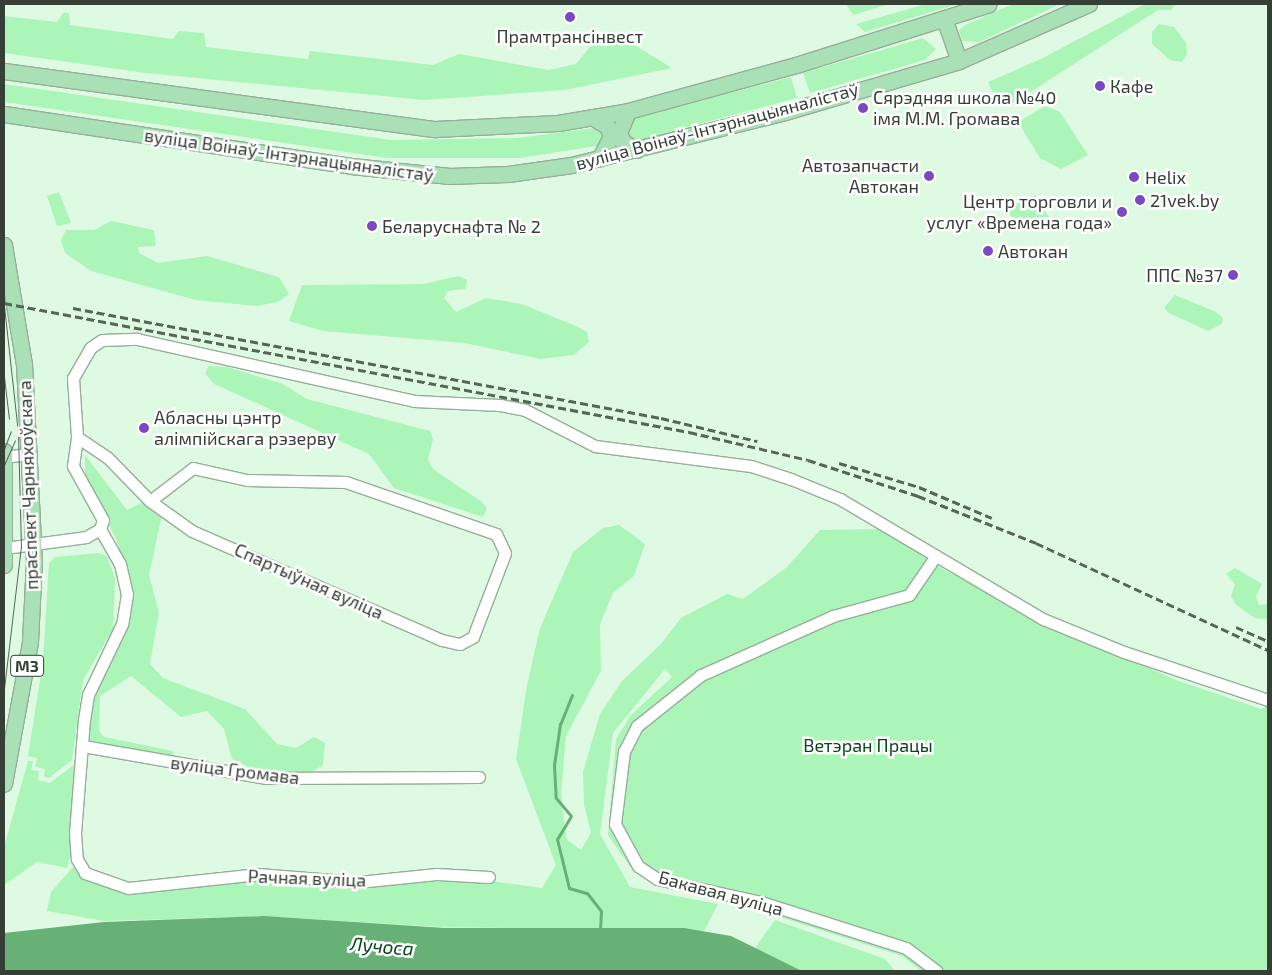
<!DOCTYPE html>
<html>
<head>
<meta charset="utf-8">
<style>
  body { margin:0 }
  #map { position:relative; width:1272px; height:975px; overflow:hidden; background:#dffae3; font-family:"Exo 2",sans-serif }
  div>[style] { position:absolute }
  .green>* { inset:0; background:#abf5b8 }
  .water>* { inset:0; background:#67b176 }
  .stream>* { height:3px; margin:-1.5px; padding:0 1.5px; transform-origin:1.5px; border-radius:1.5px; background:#67b176 }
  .roads { filter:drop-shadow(1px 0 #95ae99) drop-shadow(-1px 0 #95ae99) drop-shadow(0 1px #95ae99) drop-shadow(0 -1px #95ae99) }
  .minor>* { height:11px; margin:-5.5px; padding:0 5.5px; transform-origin:5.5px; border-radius:5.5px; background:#fff }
  .major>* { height:15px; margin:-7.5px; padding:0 7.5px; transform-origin:7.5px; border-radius:7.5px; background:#aae0b6 }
  .tram>* { height:1px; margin:-0.5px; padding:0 0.5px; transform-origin:0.5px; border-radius:0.5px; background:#576559 }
  .rail>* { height:3px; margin-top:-1.5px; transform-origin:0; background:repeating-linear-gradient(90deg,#576559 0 8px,transparent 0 12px) }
  .dots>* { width:14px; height:14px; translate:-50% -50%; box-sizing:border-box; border:2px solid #fff; border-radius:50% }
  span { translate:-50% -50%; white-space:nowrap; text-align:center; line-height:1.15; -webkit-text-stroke:5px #fff; paint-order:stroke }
  .shield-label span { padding:1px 4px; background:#fff; border:1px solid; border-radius:4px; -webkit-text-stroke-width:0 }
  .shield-label { font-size:16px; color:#353f36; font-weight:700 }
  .poi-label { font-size:18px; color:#353f36 }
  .left { translate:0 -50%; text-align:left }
  .right { translate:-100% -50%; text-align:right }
  .street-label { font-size:18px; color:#353f36 }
  .park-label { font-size:18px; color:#0c441e }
  .water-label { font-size:19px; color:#0d451e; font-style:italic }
  .frame { position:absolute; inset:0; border:5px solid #353f36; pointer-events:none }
</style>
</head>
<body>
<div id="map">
  <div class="green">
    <i style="clip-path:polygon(846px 4px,890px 4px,853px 15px)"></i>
    <i style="clip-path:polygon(926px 4px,958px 4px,865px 32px,856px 24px)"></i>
    <i style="clip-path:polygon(1013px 4px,1060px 4px,979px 42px,962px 41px,959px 30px,965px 25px)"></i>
    <i style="clip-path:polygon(1145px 4px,1176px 4px,1171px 10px,1158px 10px,1015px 102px,1006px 103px,991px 89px,988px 82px,1041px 59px)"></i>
    <i style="clip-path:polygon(63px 13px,69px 13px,70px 25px,173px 39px,179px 31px,204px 33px,206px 47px,308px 59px,310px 51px,433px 65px,459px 54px,549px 70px,576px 64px,603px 31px,612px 31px,672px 68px,565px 90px,424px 100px,146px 73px,4px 53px,4px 16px,57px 22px)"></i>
    <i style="clip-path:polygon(1159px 24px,1174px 27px,1186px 43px,1187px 54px,1182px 62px,1170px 60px,1152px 44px,1152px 32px)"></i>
    <i style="clip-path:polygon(923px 38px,936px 49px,925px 60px,810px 93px,803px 73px)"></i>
    <i style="clip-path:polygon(791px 77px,797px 98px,634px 141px,626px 138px,628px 120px)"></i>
    <i style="clip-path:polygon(4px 84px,391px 140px,517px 138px,594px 128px,603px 131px,603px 145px,520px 158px,387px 158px,4px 102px)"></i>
    <i style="clip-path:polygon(1045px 106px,1060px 112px,1088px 155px,1061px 169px,1040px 158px,1018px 122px)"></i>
    <i style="clip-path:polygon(59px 192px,71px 223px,57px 226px,47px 196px)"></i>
    <i style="clip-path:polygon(1035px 195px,1052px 222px,1023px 229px,1010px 215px,1010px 206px)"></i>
    <i style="clip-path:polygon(111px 221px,154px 230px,156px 246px,138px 247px,139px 253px,158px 263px,207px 256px,279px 277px,289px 294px,278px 302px,256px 306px,196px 300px,91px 271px,65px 253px,61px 240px,66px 230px,94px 230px)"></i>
    <i style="clip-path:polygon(458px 276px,467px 280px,465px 289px,448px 291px,444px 298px,456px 312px,486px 298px,522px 304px,576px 326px,587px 332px,589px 342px,574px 355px,541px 359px,464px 343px,323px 331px,289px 321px,302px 285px,423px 284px)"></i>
    <i style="clip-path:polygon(1175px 295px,1216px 312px,1223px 318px,1222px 324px,1208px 331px,1169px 313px,1164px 308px)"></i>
    <i style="clip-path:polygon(209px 366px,227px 367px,283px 384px,307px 399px,430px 431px,433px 439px,428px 460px,433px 469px,482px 502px,487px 508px,483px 517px,394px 488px,369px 454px,214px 384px,205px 373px)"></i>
    <i style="clip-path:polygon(85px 455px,127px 510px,143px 502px,162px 515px,149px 575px,159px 613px,150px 664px,163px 678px,245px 709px,277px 744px,296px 748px,314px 737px,325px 743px,323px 765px,307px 775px,258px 772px,232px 759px,224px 729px,207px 711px,181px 717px,131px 676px,100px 696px,99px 731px,104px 737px,173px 751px,175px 760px,87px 741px,95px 695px,126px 624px,131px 591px,117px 541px,85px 477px)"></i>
    <i style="clip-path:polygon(619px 525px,645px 544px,634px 576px,613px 593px,600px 624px,601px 671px,566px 736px,561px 793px,565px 830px,567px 840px,581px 850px,591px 833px,584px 805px,583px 772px,600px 714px,622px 681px,661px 644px,681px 618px,727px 594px,743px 599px,787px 567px,820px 530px,880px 529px,946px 571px,1111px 651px,1176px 680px,1261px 709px,1268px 705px,1268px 971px,921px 971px,902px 956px,745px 906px,653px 883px,631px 868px,608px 835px,616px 739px,631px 715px,672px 677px,665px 669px,613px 733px,600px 834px,630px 887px,718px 904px,704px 931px,441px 927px,264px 916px,104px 921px,47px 911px,51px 892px,73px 867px,126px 890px,258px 875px,320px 882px,498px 882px,542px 888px,556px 865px,516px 759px,527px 685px,540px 628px,573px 552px,603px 528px)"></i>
    <i style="clip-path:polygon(98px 553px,107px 556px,115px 578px,113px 629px,83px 680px,72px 760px,49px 778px,44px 777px,45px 769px,35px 767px,37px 758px,28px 756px,43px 661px,49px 563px,55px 557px)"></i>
    <i style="clip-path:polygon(1235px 568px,1262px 584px,1256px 596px,1259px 605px,1268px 604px,1268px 620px,1255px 618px,1236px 605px,1231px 596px,1235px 584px,1226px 574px)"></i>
    <i style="clip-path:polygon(28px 761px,33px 761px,31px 770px,39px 771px,38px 780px,50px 783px,76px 763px,73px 843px,67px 868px,37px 862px,4px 885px,4px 847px)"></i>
    <i style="clip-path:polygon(775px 920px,885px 959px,895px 971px,802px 971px,755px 948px)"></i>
  </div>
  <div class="water">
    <i style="clip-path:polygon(264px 916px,445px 928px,684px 928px,731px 936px,802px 971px,4px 970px,4px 933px,104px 922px)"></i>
  </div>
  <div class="stream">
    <i style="left:572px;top:695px;width:31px;rotate:112deg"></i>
    <i style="left:560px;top:724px;width:41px;rotate:98.3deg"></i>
    <i style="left:554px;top:765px;width:33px;rotate:87deg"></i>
    <i style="left:556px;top:798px;width:23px;rotate:50deg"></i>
    <i style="left:571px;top:816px;width:27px;rotate:121deg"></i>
    <i style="left:557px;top:839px;width:50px;rotate:76.2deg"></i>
    <i style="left:569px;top:888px;width:19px;rotate:16deg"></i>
    <i style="left:587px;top:893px;width:23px;rotate:52deg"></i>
    <i style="left:601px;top:911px;width:20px;rotate:93deg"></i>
  </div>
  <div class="roads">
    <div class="minor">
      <i style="left:77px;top:437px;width:36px;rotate:34deg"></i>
      <i style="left:107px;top:457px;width:62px;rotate:45.7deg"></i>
      <i style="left:150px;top:501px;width:52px;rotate:35.5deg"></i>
      <i style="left:192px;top:531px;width:273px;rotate:23.6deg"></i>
      <i style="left:442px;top:640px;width:18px;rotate:13deg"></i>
      <i style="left:460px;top:644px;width:15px;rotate:-28deg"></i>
      <i style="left:473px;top:637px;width:90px;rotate:-69.1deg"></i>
      <i style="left:505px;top:553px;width:21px;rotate:-115deg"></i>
      <i style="left:496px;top:534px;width:159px;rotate:-160.9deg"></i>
      <i style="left:346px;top:482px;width:99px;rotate:-178.8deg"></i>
      <i style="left:247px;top:480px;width:55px;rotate:-167.5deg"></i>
      <i style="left:193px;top:468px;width:54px;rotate:142.5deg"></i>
      <i style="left:4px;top:457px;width:24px;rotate:-7deg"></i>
      <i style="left:100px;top:529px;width:40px;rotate:60.3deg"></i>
      <i style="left:120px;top:564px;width:31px;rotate:77deg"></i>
      <i style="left:127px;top:594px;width:30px;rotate:99deg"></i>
      <i style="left:122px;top:624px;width:79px;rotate:115.6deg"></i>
      <i style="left:88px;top:695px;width:24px;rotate:99deg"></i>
      <i style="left:84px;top:719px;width:114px;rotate:94.5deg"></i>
      <i style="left:75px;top:833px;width:26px;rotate:86deg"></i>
      <i style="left:77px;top:859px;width:16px;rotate:60deg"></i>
      <i style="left:85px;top:873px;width:46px;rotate:19.2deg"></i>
      <i style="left:128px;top:888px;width:131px;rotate:-6.1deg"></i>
      <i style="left:258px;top:874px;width:100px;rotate:4.6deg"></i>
      <i style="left:358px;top:882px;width:79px;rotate:-5.8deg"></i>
      <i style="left:437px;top:874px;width:52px;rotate:3.3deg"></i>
      <i style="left:5px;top:548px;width:82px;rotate:-7.7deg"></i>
      <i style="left:86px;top:537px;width:16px;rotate:-30deg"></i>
      <i style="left:100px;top:529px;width:9px;rotate:-72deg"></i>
      <i style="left:103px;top:520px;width:62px;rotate:-119.1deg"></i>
      <i style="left:73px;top:466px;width:29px;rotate:-82deg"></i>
      <i style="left:77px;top:437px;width:59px;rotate:-93.9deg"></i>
      <i style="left:73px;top:378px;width:34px;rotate:-60deg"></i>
      <i style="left:90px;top:348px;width:14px;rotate:-34deg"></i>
      <i style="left:102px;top:340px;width:35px;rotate:-2deg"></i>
      <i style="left:137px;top:339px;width:284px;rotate:12.6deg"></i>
      <i style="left:414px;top:401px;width:86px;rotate:2.7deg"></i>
      <i style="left:500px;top:405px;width:25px;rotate:11deg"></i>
      <i style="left:525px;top:410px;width:79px;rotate:27.2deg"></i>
      <i style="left:595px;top:446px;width:157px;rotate:7.3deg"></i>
      <i style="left:751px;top:466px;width:42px;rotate:18deg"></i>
      <i style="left:791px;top:479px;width:53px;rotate:22.2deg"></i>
      <i style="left:840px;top:499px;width:236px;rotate:30.6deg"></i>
      <i style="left:1043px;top:619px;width:87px;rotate:22.2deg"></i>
      <i style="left:1124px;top:652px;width:152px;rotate:18.4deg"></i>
      <i style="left:935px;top:557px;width:46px;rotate:124.4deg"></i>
      <i style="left:909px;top:595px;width:79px;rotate:164.6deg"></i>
      <i style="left:833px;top:616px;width:145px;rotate:155.9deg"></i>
      <i style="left:701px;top:675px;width:82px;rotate:141.4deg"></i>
      <i style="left:637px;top:726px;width:28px;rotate:117deg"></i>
      <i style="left:624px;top:751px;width:74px;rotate:97deg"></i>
      <i style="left:615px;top:824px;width:48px;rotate:61.3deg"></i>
      <i style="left:638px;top:866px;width:23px;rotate:34deg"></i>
      <i style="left:657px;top:879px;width:107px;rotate:12.5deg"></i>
      <i style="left:761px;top:902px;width:152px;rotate:17.6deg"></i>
      <i style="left:906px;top:948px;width:38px;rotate:37deg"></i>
      <i style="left:83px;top:746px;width:186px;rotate:9.9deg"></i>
      <i style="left:266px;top:778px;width:213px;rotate:-0.3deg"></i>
    </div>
    <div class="major">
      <i style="left:945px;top:21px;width:42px;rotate:70.7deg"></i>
      <i style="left:4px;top:71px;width:435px;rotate:7.7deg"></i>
      <i style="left:435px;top:129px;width:123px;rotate:-2.8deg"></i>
      <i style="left:558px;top:123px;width:71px;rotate:-9.7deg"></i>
      <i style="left:628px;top:111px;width:174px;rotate:-15.3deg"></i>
      <i style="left:796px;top:65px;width:202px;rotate:-17.5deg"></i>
      <i style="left:628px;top:111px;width:24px;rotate:112deg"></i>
      <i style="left:619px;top:133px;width:10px;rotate:66deg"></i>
      <i style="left:623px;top:142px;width:16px;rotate:30deg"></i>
      <i style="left:4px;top:114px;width:351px;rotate:8.5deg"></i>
      <i style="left:351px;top:166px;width:99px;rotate:5.8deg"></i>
      <i style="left:449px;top:176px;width:59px;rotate:-1.9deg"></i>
      <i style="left:508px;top:174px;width:64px;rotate:-8.1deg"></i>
      <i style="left:571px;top:165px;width:220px;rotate:-13.9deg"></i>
      <i style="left:785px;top:112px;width:181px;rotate:-16.3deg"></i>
      <i style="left:959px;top:61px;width:142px;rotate:-23.7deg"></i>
      <i style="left:592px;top:117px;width:17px;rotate:31deg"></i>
      <i style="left:607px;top:126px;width:11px;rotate:68deg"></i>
      <i style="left:611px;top:136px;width:25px;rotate:117deg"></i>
      <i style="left:4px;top:245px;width:121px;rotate:80.5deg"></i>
      <i style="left:24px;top:364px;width:196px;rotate:87.1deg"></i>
      <i style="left:34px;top:560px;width:82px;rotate:92.8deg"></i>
      <i style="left:30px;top:642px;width:144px;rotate:100.4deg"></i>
      <i style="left:4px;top:451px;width:114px;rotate:90deg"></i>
    </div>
  </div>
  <div class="tram">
    <i style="left:4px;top:306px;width:128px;rotate:83.7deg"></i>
    <i style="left:18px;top:433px;width:113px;rotate:88.5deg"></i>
    <i style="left:21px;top:546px;width:144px;rotate:96.8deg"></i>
    <i style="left:4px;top:377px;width:42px;rotate:83.2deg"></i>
    <i style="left:4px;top:449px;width:19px;rotate:-69deg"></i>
    <i style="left:4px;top:465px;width:27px;rotate:-66deg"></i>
  </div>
  <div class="rail">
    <i style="left:4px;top:303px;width:697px;rotate:10.67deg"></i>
    <i style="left:689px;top:432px;width:122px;rotate:13.2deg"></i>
    <i style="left:808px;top:460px;width:116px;rotate:18.1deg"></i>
    <i style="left:918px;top:496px;width:127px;rotate:21.7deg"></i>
    <i style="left:1036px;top:543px;width:255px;rotate:24.8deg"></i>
    <i style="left:73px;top:308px;width:598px;rotate:10.6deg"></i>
    <i style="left:661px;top:418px;width:99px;rotate:13.5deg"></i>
    <i style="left:839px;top:463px;width:84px;rotate:16.7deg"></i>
    <i style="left:919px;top:487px;width:79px;rotate:23deg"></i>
    <i style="left:1236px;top:627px;width:35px;rotate:24deg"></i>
  </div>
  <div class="dots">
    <i style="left:570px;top:17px;background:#7a48c0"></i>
    <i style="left:1100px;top:86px;background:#7a48c0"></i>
    <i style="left:863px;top:108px;background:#7a48c0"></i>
    <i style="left:929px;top:176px;background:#7a48c0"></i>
    <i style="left:1134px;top:177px;background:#7a48c0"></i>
    <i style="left:1140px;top:200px;background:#7a48c0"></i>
    <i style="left:1122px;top:212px;background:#7a48c0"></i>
    <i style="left:372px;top:226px;background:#7a48c0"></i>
    <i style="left:988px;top:251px;background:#7a48c0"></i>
    <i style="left:1233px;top:275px;background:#7a48c0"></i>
    <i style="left:144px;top:428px;background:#7a48c0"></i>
  </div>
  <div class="shield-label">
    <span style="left:27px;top:666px">М3</span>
  </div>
  <div class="poi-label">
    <span style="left:570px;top:36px">Прамтрансінвест</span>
    <span class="left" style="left:1110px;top:86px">Кафе</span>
    <span class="left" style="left:873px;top:108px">Сярэдняя школа №40<br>імя М.М. Громава</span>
    <span class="right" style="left:919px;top:176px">Автозапчасти<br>Автокан</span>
    <span class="left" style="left:1145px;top:177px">Helix</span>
    <span class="left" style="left:1150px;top:200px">21vek.by</span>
    <span class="right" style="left:1112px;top:212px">Центр торговли и<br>услуг «Времена года»</span>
    <span class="left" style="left:382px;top:226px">Беларуснафта № 2</span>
    <span class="left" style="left:998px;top:251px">Автокан</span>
    <span class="right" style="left:1223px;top:275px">ППС №37</span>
    <span class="left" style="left:154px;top:428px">Абласны цэнтр<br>алімпійскага рэзерву</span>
  </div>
  <div class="street-label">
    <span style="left:717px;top:126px;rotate:-15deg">вуліца Воінаў-Інтэрнацыяналістаў</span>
    <span style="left:289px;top:155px;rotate:8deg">вуліца Воінаў-Інтэрнацыяналістаў</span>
    <span style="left:28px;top:485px;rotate:-92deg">праспект Чарняхоўскага</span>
    <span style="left:309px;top:581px;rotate:24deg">Спартыўная вуліца</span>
    <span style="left:235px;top:770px;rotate:7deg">вуліца Громава</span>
    <span style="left:307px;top:878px;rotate:2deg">Рачная вуліца</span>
    <span style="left:721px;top:893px;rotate:15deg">Бакавая вуліца</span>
  </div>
  <div class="park-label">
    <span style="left:868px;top:745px">Ветэран Працы</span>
  </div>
  <div class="water-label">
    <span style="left:382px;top:946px;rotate:5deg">Лучоса</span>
  </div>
  <div class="frame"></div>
</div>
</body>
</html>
